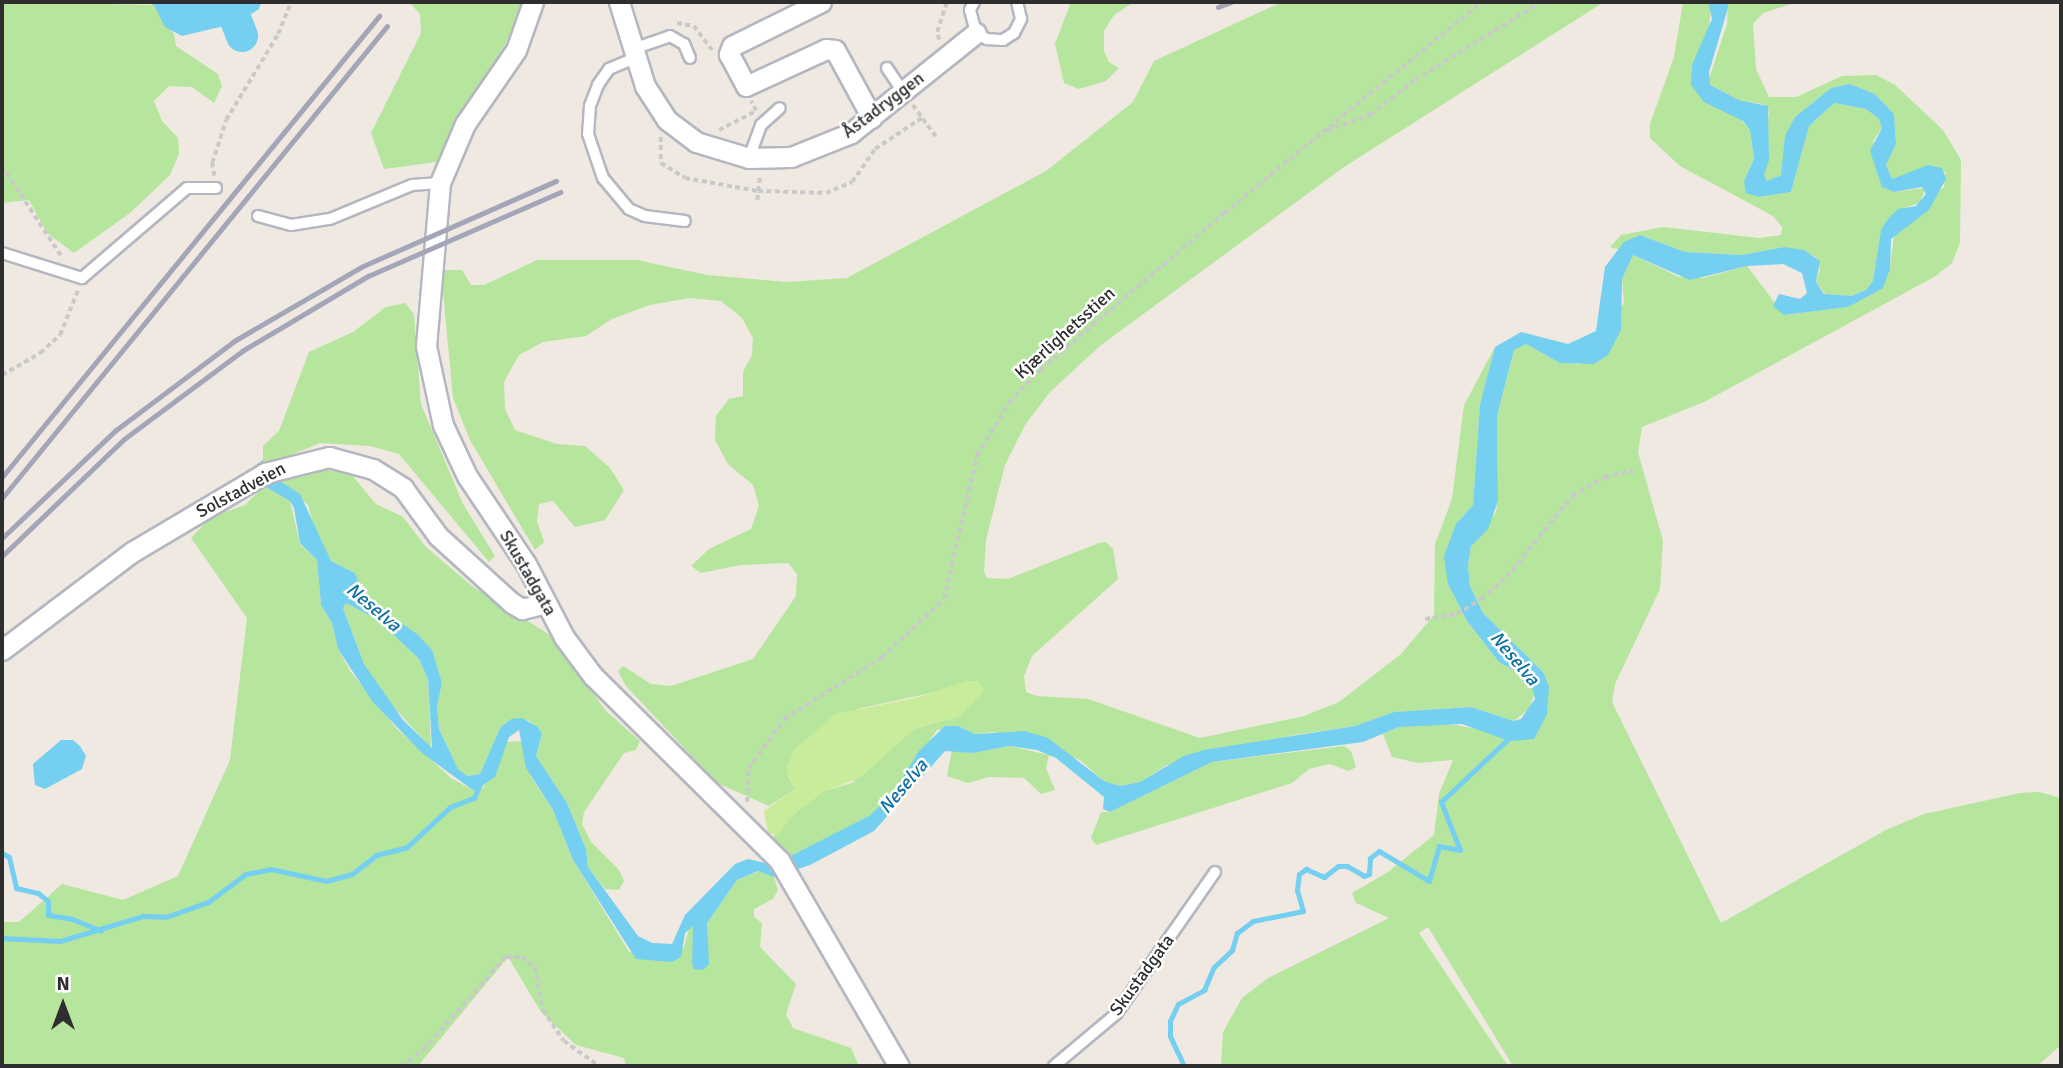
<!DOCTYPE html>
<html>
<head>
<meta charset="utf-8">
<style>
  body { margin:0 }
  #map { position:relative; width:2063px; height:1068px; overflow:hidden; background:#efe9e1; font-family:Signika,sans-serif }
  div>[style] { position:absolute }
  .green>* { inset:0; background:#b6e59e }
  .pitch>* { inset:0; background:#c9ec9a }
  .water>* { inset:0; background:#75cff0 }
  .stream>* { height:5px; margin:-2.5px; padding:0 2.5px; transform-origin:2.5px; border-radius:2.5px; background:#75cff0 }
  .river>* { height:32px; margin:-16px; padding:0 16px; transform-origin:16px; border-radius:16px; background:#75cff0 }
  .path>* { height:3.5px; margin-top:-1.75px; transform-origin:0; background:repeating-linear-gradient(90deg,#c9c9c9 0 5px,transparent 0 8.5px) }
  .roads { filter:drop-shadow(2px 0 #b4b7c1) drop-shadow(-2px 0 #b4b7c1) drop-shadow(0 2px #b4b7c1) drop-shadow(0 -2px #b4b7c1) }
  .service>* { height:10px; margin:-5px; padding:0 5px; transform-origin:5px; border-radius:5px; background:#fff }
  .minor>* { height:19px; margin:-9.5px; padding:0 9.5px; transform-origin:9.5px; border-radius:9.5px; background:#fff }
  .rail>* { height:5px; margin:-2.5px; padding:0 2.5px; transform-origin:2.5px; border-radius:2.5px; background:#a3a6b8 }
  span { translate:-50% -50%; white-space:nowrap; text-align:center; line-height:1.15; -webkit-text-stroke:5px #fff; paint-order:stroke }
  .street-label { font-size:18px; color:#2e2e2e }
  .water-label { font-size:19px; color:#0d6fa3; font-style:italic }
  .frame { position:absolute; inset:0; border:4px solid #2e2e2e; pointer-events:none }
  .north { position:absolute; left:28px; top:970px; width:70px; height:70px; -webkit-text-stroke:5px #fff; paint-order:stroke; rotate:0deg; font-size:19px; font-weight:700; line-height:28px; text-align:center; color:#2e2e2e }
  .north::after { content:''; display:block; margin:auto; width:24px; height:32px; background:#2e2e2e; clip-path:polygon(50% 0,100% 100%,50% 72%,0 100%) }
</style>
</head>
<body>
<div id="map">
  <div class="green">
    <i style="clip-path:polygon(2px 2px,154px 5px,174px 34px,176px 46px,218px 74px,222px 86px,214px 103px,192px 87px,169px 86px,154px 101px,162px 121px,178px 138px,179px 154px,170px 175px,130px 213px,74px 253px,47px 233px,29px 200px,2px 203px)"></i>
    <i style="clip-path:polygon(409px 2px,521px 2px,514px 27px,444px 161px,384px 169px,371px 133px,421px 33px,420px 14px)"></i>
    <i style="clip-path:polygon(1071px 2px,1134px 2px,1114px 15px,1104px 31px,1104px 51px,1109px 62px,1119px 68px,1106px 81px,1079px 89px,1064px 83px,1055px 44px)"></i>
    <i style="clip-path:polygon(1282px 2px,1604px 2px,1344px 167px,1101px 345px,1050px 392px,1025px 425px,1005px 465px,986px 540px,984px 571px,987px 578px,1008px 579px,1099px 543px,1106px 542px,1113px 549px,1118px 579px,1032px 656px,1024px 676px,1026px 692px,1037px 696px,1088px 699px,1200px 738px,1304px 716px,1339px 702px,1401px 654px,1434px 615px,1435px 544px,1452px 499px,1464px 405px,1495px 347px,1480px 404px,1473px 505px,1456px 524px,1448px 584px,1467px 621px,1499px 662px,1530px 679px,1535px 691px,1530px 708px,1514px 721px,1471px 707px,1394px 712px,1355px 726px,1294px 735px,1167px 765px,1140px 782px,1120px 786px,1104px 781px,1080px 760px,994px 732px,975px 734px,958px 726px,937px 730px,892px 796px,869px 816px,788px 859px,773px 837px,794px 814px,824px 791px,852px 783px,914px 729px,960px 716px,940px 691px,857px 709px,788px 776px,795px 789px,769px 806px,717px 783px,626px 686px,618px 671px,623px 666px,651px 684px,671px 686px,753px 659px,796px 596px,797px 574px,788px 563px,740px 565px,701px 573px,691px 566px,709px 549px,751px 529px,759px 506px,753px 485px,728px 464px,715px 440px,716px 416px,729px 399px,743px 396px,743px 372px,752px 355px,753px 338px,742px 318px,721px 301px,689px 298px,650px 305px,612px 319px,586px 336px,543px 342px,519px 355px,504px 382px,505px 409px,515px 430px,557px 444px,585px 446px,610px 468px,624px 490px,605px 520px,575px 527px,553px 501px,539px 504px,537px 521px,544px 542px,535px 550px,470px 440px,453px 398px,441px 270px,462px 270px,471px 285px,484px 285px,537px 260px,637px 260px,707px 275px,786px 282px,847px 278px,1046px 171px,1133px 102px,1154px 61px)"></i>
    <i style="clip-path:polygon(1683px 2px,1708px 2px,1711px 9px,1708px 34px,1692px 65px,1750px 130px,1754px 159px,1744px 181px,1759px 197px,1791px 192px,1809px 126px,1834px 103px,1866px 109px,1879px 119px,1882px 128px,1873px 141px,1894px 192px,1925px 188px,1920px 203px,1906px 207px,1881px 231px,1873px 281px,1866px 290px,1851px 296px,1828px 297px,1816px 282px,1820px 269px,1816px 257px,1784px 247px,1742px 255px,1685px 252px,1640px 235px,1621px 250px,1610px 247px,1621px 235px,1663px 227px,1759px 238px,1781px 235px,1782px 227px,1773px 216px,1680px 166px,1650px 138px,1650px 124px,1674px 57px)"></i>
    <i style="clip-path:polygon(1728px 2px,1797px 2px,1763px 13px,1753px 24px,1756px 69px,1769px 97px,1796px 97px,1842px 76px,1876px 75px,1895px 85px,1943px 130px,1961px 160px,1960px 243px,1952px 263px,1934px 277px,1704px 402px,1642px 427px,1638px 452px,1663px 541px,1660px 589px,1615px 684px,1612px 702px,1721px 923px,1886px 830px,1924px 814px,2020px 793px,2039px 792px,2061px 798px,2061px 1045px,2037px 1066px,1513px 1066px,1428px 927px,1419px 933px,1508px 1066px,1221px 1066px,1223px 1032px,1242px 998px,1268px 978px,1389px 918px,1356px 903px,1352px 893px,1388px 872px,1434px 835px,1439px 794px,1453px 760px,1418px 763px,1392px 757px,1383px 734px,1399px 727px,1443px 723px,1534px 739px,1543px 672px,1483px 613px,1470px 586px,1468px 566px,1471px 546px,1496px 512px,1498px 501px,1497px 416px,1514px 350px,1526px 344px,1561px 363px,1581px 364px,1624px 303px,1622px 279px,1633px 255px,1679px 277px,1703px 278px,1747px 266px,1784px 315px,1848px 307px,1890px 269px,1894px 234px,1944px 187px,1945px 172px,1936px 166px,1892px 179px,1886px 165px,1896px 144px,1894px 114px,1875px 94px,1850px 84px,1831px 88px,1795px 117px,1781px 175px,1767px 181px,1764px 175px,1769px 111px,1762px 104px,1739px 100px,1710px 85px,1709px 79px,1727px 24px)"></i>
    <i style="clip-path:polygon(405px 303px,414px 314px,421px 404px,463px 504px,495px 556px,489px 562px,399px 454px,370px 446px,320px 443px,267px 465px,263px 460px,263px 446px,279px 431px,309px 352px,353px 332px,386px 307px)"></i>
    <i style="clip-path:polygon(311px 467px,351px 474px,376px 504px,403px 517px,426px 547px,472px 586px,550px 635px,606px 711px,640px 741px,636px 750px,624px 753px,584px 812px,582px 824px,591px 842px,619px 870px,624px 881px,619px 890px,605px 889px,588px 867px,586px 849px,567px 803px,536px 756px,542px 734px,530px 721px,511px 719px,500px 728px,480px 774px,467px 776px,458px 769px,439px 729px,437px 707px,442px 683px,381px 608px,364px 598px,355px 573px,331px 561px,316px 534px,308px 505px,275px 478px)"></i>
    <i style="clip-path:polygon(264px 486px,290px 501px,300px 544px,317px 560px,321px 605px,332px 623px,338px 649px,350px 671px,396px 728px,451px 778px,474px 791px,482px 789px,507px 742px,522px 741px,531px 777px,553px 810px,573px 860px,629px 952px,671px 962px,684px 947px,689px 928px,693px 926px,695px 931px,707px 923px,737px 880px,762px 870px,774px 877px,778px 890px,773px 899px,754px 909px,754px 917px,762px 923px,760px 947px,796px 984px,786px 1014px,793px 1028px,851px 1048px,859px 1066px,626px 1066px,624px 1058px,576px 1045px,541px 1012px,508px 957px,418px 1066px,2px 1066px,2px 922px,19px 922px,62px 884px,123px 900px,178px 876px,230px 760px,247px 618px,191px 538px,211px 517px,245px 505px)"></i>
    <i style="clip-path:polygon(346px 603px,378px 620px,419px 659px,428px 679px,431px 748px,382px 694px,364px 664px,343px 608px)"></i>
    <i style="clip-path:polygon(1009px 746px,1049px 755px,1046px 768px,1055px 790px,1041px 794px,1024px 778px,989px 777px,968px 783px,947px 776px,952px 750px,973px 753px)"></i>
    <i style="clip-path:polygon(1344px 746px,1351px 751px,1356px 767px,1349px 771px,1330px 764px,1309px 769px,1292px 783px,1096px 845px,1091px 838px,1101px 812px,1110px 812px,1212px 762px)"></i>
  </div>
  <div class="pitch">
    <i style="clip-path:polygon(967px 681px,978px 681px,984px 691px,960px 716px,914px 729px,860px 778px,824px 791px,794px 814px,777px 835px,768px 833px,764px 811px,795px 789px,786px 770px,794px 750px,835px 714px,915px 698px)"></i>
  </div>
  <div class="water">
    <i style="clip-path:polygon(142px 2px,261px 2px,259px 9px,237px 23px,182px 36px,165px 27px,154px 5px)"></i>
    <i style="clip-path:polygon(evenodd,1708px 2px,1728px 2px,1728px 8px,1709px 72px,1710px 85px,1739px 100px,1768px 106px,1769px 160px,1764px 175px,1767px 181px,1781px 175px,1785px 136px,1795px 117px,1831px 88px,1850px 84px,1875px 94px,1894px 114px,1896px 144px,1886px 165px,1892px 179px,1928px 165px,1942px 168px,1946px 179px,1929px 210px,1891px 239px,1890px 269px,1883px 288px,1848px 307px,1784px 315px,1773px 306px,1779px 294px,1800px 299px,1807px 293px,1802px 273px,1783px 264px,1747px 266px,1690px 280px,1633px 255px,1622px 279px,1621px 330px,1608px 355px,1594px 364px,1560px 363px,1526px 344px,1514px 350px,1497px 416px,1498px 501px,1488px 529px,1471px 546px,1468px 566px,1470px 586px,1483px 613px,1543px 672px,1549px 687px,1547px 714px,1534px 739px,1509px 741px,1462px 724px,1399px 727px,1363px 742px,1212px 762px,1110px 812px,1103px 809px,1104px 797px,1056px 758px,1037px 750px,1009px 746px,973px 753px,945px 751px,874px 831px,810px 865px,774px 877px,758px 871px,737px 880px,707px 923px,709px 964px,703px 970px,694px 969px,692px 964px,693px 926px,685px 933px,681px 957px,672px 962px,636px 959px,573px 860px,553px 810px,526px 768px,519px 730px,509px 737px,495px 777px,474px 791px,422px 753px,372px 701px,338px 649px,332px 623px,321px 605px,317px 560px,300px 543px,294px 508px,290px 501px,264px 486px,254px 466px,263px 460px,275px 478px,300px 494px,331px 561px,355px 573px,365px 598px,417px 634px,432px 650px,442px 683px,437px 707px,439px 729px,458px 769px,467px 776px,480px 774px,500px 728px,511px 719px,522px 718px,538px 727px,542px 734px,536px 756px,567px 803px,586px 849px,588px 867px,638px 936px,652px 943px,672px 944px,685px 915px,735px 864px,748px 859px,773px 865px,869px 816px,892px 795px,919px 751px,945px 726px,958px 726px,975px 734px,1025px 731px,1048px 738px,1104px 781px,1120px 786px,1140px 782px,1184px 756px,1204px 750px,1355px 726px,1394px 712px,1471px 707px,1514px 721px,1521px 719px,1535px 699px,1530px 679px,1499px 662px,1467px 621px,1448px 584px,1444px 556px,1456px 524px,1473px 505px,1480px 404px,1495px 347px,1521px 332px,1568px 344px,1596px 331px,1605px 267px,1624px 242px,1640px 235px,1685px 252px,1742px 255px,1784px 247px,1804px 250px,1820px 261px,1816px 282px,1824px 294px,1851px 296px,1866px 290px,1873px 281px,1881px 230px,1888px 219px,1898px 209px,1916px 206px,1926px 194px,1922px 187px,1894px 192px,1882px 187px,1870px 151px,1882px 128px,1879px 119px,1866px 109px,1834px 103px,1809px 126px,1791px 192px,1759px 197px,1746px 193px,1744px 181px,1754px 159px,1750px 130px,1743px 121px,1704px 102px,1691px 85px,1692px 65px,1712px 19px,1708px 2px,346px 603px,378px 620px,419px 659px,428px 679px,432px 748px,403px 720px,364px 664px,343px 608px,346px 603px)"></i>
    <i style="clip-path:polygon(61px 740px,73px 740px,80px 746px,86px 756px,82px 769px,45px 789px,35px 785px,33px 764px)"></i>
  </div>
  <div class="stream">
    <i style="left:2px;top:853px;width:8px;rotate:30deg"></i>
    <i style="left:9px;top:857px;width:32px;rotate:77deg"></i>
    <i style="left:16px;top:888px;width:23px;rotate:13deg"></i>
    <i style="left:38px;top:893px;width:13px;rotate:39deg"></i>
    <i style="left:48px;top:901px;width:14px;rotate:90deg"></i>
    <i style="left:48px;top:915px;width:24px;rotate:9deg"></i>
    <i style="left:72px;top:919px;width:31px;rotate:22deg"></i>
    <i style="left:2px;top:938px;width:58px;rotate:3deg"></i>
    <i style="left:60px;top:941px;width:87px;rotate:-16.8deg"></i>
    <i style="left:143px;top:916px;width:23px;rotate:2deg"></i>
    <i style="left:166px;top:917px;width:45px;rotate:-19.7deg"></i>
    <i style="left:208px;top:902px;width:47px;rotate:-36.4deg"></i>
    <i style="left:246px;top:874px;width:25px;rotate:-11deg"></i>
    <i style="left:271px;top:869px;width:56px;rotate:12.3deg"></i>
    <i style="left:326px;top:881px;width:27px;rotate:-15deg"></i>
    <i style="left:352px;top:874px;width:31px;rotate:-38deg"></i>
    <i style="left:376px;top:855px;width:32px;rotate:-14deg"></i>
    <i style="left:407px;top:847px;width:59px;rotate:-42.9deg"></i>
    <i style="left:450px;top:807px;width:26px;rotate:-21deg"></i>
    <i style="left:474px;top:798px;width:15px;rotate:-67deg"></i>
    <i style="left:1184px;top:1066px;width:33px;rotate:-115deg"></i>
    <i style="left:1170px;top:1036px;width:15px;rotate:-90deg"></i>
    <i style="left:1170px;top:1021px;width:19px;rotate:-65deg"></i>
    <i style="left:1178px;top:1004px;width:30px;rotate:-28deg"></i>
    <i style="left:1204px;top:990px;width:25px;rotate:-67deg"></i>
    <i style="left:1214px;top:967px;width:25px;rotate:-43deg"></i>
    <i style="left:1232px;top:950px;width:18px;rotate:-74deg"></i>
    <i style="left:1237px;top:933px;width:20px;rotate:-37deg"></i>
    <i style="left:1253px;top:921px;width:51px;rotate:-11.3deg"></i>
    <i style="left:1303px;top:911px;width:22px;rotate:-106deg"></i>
    <i style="left:1297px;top:890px;width:16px;rotate:-83deg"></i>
    <i style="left:1299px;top:874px;width:9px;rotate:-36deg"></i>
    <i style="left:1306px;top:869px;width:20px;rotate:24deg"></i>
    <i style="left:1324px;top:877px;width:18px;rotate:-38deg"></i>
    <i style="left:1338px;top:866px;width:9px"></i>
    <i style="left:1347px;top:866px;width:20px;rotate:30deg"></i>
    <i style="left:1364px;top:876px;width:5px;rotate:-22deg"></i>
    <i style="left:1369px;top:874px;width:16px;rotate:-86deg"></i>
    <i style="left:1370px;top:858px;width:11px;rotate:-38deg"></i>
    <i style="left:1379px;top:851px;width:58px;rotate:31deg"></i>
    <i style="left:1429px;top:881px;width:36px;rotate:-74deg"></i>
    <i style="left:1439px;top:846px;width:21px;rotate:11deg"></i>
    <i style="left:1460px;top:850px;width:52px;rotate:-111.6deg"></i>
    <i style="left:1441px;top:802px;width:95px;rotate:-43.3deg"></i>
  </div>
  <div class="river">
    <i style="left:237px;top:23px;width:14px;rotate:69deg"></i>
  </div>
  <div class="path">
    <i style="left:677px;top:23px;width:17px;rotate:10deg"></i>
    <i style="left:694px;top:26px;width:30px;rotate:53deg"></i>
    <i style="left:939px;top:40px;width:8px;rotate:-104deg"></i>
    <i style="left:937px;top:32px;width:32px;rotate:-72deg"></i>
    <i style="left:913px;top:105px;width:39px;rotate:54deg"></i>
    <i style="left:719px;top:130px;width:42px;rotate:-27.2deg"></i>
    <i style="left:756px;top:111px;width:11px;rotate:-117deg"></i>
    <i style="left:1327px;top:131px;width:46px;rotate:-20.4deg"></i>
    <i style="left:1370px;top:115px;width:57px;rotate:-37.9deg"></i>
    <i style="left:1415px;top:80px;width:148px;rotate:-31.8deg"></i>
    <i style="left:661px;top:137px;width:26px;rotate:90deg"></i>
    <i style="left:661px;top:163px;width:28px;rotate:32deg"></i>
    <i style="left:685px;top:178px;width:74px;rotate:10.1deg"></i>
    <i style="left:758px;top:191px;width:68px;rotate:1.7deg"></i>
    <i style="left:826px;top:193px;width:28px;rotate:-23deg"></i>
    <i style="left:852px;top:182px;width:40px;rotate:-55.1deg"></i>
    <i style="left:875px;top:149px;width:58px;rotate:-33.7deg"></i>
    <i style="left:2px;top:166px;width:109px;rotate:56.6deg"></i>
    <i style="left:214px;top:176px;width:13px;rotate:-99deg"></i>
    <i style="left:212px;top:163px;width:45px;rotate:-72deg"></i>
    <i style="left:226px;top:120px;width:100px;rotate:-58.8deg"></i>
    <i style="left:278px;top:34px;width:35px;rotate:-68deg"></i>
    <i style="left:757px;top:200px;width:25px;rotate:-83deg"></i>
    <i style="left:2px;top:375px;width:44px;rotate:-30.1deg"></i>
    <i style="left:40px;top:353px;width:27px;rotate:-42deg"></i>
    <i style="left:60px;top:335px;width:48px;rotate:-68.2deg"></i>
    <i style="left:1425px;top:619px;width:32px;rotate:-9deg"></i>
    <i style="left:1457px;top:614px;width:28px;rotate:-32deg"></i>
    <i style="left:1481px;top:599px;width:34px;rotate:-40deg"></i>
    <i style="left:1507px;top:577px;width:104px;rotate:-51.3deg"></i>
    <i style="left:1572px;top:496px;width:38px;rotate:-30deg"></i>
    <i style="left:1605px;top:477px;width:29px;rotate:-14deg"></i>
    <i style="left:747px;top:802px;width:33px;rotate:-88deg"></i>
    <i style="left:748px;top:769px;width:62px;rotate:-54.2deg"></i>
    <i style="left:784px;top:719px;width:115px;rotate:-32.2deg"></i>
    <i style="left:881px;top:658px;width:86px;rotate:-43.1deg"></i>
    <i style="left:944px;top:599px;width:148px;rotate:-77.1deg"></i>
    <i style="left:977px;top:455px;width:61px;rotate:-58.4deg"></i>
    <i style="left:1009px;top:403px;width:45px;rotate:-46.8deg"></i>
    <i style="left:1040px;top:370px;width:242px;rotate:-40.5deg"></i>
    <i style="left:1224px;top:213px;width:333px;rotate:-39.3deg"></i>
    <i style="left:401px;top:1066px;width:27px;rotate:-36deg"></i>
    <i style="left:423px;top:1050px;width:125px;rotate:-48.3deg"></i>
    <i style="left:506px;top:957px;width:16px"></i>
    <i style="left:522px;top:957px;width:16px;rotate:38deg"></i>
    <i style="left:535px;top:967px;width:44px;rotate:79.5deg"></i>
    <i style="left:543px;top:1010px;width:37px;rotate:56deg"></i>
    <i style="left:564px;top:1041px;width:43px;rotate:35.5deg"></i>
  </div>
  <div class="roads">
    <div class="service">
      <i style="left:974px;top:2px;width:9px;rotate:117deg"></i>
      <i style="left:970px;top:10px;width:24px;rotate:75deg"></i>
      <i style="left:976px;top:33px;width:13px;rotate:29deg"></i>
      <i style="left:987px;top:39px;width:16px;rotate:4deg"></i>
      <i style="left:1003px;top:40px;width:13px;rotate:-32deg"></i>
      <i style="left:1014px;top:33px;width:16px;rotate:-63deg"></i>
      <i style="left:1021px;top:19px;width:17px;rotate:-103deg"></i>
      <i style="left:633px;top:49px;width:39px;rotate:-19deg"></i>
      <i style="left:670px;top:36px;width:16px;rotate:30deg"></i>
      <i style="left:684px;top:44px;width:15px;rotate:67deg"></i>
      <i style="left:635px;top:58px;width:28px;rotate:157deg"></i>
      <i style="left:609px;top:69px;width:19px;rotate:125deg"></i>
      <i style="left:598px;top:85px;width:22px;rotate:111deg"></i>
      <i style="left:590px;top:106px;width:28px;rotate:94deg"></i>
      <i style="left:588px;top:134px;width:46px;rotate:71.2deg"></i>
      <i style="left:603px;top:178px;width:40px;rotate:50deg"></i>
      <i style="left:629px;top:209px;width:17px;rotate:24deg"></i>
      <i style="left:645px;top:216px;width:40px;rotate:7.1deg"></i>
      <i style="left:887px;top:68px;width:29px;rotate:56deg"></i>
      <i style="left:749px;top:158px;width:35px;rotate:-70deg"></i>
      <i style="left:761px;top:125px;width:25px;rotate:-42deg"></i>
      <i style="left:258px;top:216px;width:34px;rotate:15deg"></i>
      <i style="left:291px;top:225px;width:39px;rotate:-9deg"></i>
      <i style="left:330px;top:219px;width:89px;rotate:-22.5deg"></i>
      <i style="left:412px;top:185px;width:28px;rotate:-4deg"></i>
      <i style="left:2px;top:253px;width:84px;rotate:17.4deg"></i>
      <i style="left:82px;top:278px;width:138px;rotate:-40.6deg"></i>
      <i style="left:187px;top:188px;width:29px"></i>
      <i style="left:1054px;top:1066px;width:81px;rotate:-40deg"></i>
      <i style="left:1116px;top:1014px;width:173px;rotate:-55.1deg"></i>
    </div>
    <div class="minor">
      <i style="left:533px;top:2px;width:51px;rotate:109.5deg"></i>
      <i style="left:516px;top:50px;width:90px;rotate:124.6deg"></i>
      <i style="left:465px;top:124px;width:64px;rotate:113deg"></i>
      <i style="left:440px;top:183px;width:164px;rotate:94.9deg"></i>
      <i style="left:426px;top:346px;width:81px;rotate:77.9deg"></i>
      <i style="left:443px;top:425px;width:56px;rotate:64.8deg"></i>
      <i style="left:467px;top:476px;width:106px;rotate:56.2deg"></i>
      <i style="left:526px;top:564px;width:82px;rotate:62.5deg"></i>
      <i style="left:564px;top:637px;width:49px;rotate:53.4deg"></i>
      <i style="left:593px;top:676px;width:262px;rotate:44.7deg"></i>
      <i style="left:779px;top:860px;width:238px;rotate:59.8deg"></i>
      <i style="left:619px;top:2px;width:88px;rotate:72.8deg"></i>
      <i style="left:645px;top:86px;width:40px;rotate:57.1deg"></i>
      <i style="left:667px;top:120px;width:36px;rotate:37deg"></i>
      <i style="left:696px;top:142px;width:55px;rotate:16.8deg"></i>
      <i style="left:749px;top:158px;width:42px;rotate:-1.4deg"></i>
      <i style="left:791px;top:157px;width:65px;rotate:-21.8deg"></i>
      <i style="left:851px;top:133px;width:160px;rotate:-38.7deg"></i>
      <i style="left:821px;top:2px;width:99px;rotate:153.7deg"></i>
      <i style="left:732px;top:46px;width:9px;rotate:111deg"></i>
      <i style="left:729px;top:54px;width:36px;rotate:62deg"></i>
      <i style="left:746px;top:86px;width:88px;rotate:-24.8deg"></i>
      <i style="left:826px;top:49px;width:9px;rotate:6deg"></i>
      <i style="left:835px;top:50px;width:77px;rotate:61.4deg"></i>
      <i style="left:2px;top:650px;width:163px;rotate:-37deg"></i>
      <i style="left:132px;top:552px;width:155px;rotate:-30.7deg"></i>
      <i style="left:265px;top:473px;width:66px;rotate:-14deg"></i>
      <i style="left:329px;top:457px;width:46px;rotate:15.3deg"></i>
      <i style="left:373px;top:469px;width:36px;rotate:32deg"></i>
      <i style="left:403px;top:488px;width:59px;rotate:53.9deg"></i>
      <i style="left:438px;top:536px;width:100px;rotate:42.2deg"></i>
      <i style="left:512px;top:603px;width:12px;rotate:31deg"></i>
      <i style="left:522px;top:609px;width:25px;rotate:-14deg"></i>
    </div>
  </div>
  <div class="rail">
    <i style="left:1218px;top:7px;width:14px;rotate:-21deg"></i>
    <i style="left:2px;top:477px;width:596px;rotate:-50.72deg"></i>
    <i style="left:2px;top:498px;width:609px;rotate:-50.8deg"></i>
    <i style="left:2px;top:538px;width:157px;rotate:-43.5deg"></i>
    <i style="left:116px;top:430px;width:148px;rotate:-37deg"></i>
    <i style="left:234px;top:341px;width:149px;rotate:-30.2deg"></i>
    <i style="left:363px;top:266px;width:211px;rotate:-23.8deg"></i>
    <i style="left:2px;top:556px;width:169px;rotate:-43.8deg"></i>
    <i style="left:124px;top:439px;width:147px;rotate:-36.7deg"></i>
    <i style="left:242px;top:351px;width:147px;rotate:-30.8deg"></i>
    <i style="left:368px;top:276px;width:210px;rotate:-23.6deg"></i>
  </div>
  <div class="street-label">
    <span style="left:883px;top:105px;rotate:-37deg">Åstadryggen</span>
    <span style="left:1065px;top:333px;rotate:-42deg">Kjærlighetsstien</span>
    <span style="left:241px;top:490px;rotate:-28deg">Solstadveien</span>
    <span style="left:528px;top:573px;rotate:60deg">Skustadgata</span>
    <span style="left:1142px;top:975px;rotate:-54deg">Skustadgata</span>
  </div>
  <div class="water-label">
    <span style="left:373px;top:608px;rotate:40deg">Neselva</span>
    <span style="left:1514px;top:659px;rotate:50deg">Neselva</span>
    <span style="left:904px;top:787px;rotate:-50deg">Neselva</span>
  </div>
  <div class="frame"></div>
  <div class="north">N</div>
</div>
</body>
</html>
